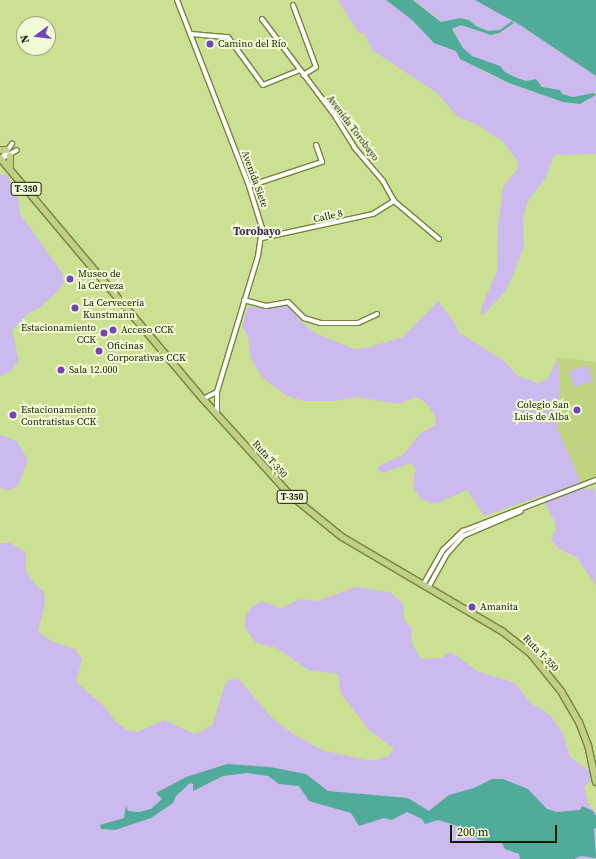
<!DOCTYPE html>
<html>
<head>
<meta charset="utf-8">
<style>
  body { margin:0 }
  #map { position:relative; width:596px; height:859px; overflow:hidden; background:#cce093; font-family:"Source Serif 4",serif }
  div>[style] { position:absolute }
  .built>* { inset:0; background:#c0d47f }
  .green>* { inset:0; background:#ccbaef; transform-origin:0 0 }
  .water>* { inset:0; background:#51ab9b }
  .roads { filter:drop-shadow(1px 0 #74843a) drop-shadow(-1px 0 #74843a) drop-shadow(0 1px #74843a) drop-shadow(0 -1px #74843a) }
  .street>* { height:4px; margin:-2px; padding:0 2px; transform-origin:2px; border-radius:2px; background:#fff }
  .primary>* { height:6px; margin:-3px; padding:0 3px; transform-origin:3px; border-radius:3px; background:#c1cf89 }
  .dots>* { width:11px; height:11px; translate:-50% -50%; box-sizing:border-box; border:2px solid #f1fcd6; border-radius:50% }
  span { translate:-50% -50%; white-space:nowrap; text-align:center; line-height:1.15; -webkit-text-stroke:4px #f1fcd6; paint-order:stroke }
  .shield-label span { padding:1px 3px; background:#f1fcd6; border:1px solid; border-radius:3px; -webkit-text-stroke-width:0 }
  .shield-label { font-size:9px; color:#151b00; font-weight:700 }
  .poi-label { font-size:10px; color:#151b00 }
  .left { translate:0 -50%; text-align:left }
  .right { translate:-100% -50%; text-align:right }
  .street-label { font-size:10px; color:#151b00 }
  .neighbourhood-label { font-size:11px; color:#402863; font-weight:700 }
  .north { position:absolute; left:16px; top:16px; width:40px; height:40px; box-sizing:border-box; background:#f1fcd6; border:1px solid #99a280; border-radius:50%; rotate:255deg; font-size:11px; font-weight:700; line-height:16px; text-align:center; color:#151b00 }
  .north::after { content:''; display:block; margin:auto; width:14px; height:18px; background:#7743bb; clip-path:polygon(50% 0,100% 100%,50% 72%,0 100%) }
  .scale { position:absolute; left:450px; top:825px; width:107px; height:18px; box-sizing:border-box; border:2px solid #151b00; border-top:0; padding-left:5px; font-size:12px; line-height:14px; white-space:nowrap; color:#151b00; -webkit-text-stroke:3px #f1fcd6; paint-order:stroke }
</style>
</head>
<body>
<div id="map">
  <div class="built">
    <i style="clip-path:polygon(558px 358px,596px 362px,596px 477px,581px 483px,557px 427px,560px 392px)"></i>
  </div>
  <div class="green">
    <i style="clip-path:polygon(338px 0,386px 0,412px 20px,434px 43px,456px 51px,484px 72px,509px 83px,563px 102px,580px 104px,596px 95px,596px 154px,554px 155px,545px 179px,528px 201px,523px 218px,524px 245px,514px 273px,505px 292px,484px 314px,481px 315px,481px 308px,497px 271px,498px 226px,503px 187px,518px 168px,517px 160px,503px 142px,478px 125px,458px 117px,437px 93px,372px 50px,365px 34px,358px 32px)"></i>
    <i style="clip-path:polygon(414px 0,494px 0,519px 17px,500px 30px,488px 31px,476px 26px,469px 19px,460px 18px,442px 22px)"></i>
    <i style="clip-path:polygon(520px 19px,596px 64px,596px 93px,573px 97px,562px 94px,560px 90px,549px 89px,531px 80px,526px 81px,515px 77px,472px 56px,463px 48px,452px 28px,461px 25px,491px 35px,499px 33px)"></i>
    <i style="clip-path:polygon(0 174px,7px 175px,18px 197px,20px 214px,63px 274px,63px 284px,55px 294px,38px 309px,31px 311px,12px 330px,19px 361px,11px 371px,0 376px)"></i>
    <i style="clip-path:polygon(438px 301px,455px 323px,458px 332px,503px 360px,518px 376px,538px 383px,548px 379px,558px 358px,560px 392px,557px 427px,581px 483px,586px 490px,594px 488px,596px 496px,596px 585px,576px 557px,559px 549px,551px 540px,556px 529px,555px 522px,541px 496px,484px 516px,467px 490px,436px 504px,422px 500px,413px 488px,415px 468px,411px 463px,382px 473px,378px 470px,380px 465px,403px 455px,420px 434px,435px 425px,436px 418px,427px 404px,419px 398px,412px 398px,400px 404px,356px 397px,334px 401px,304px 401px,287px 396px,263px 378px,251px 359px,248px 336px,242px 327px,248px 307px,269px 308px,284px 305px,288px 305px,300px 321px,317px 334px,355px 349px,366px 348px,403px 337px)"></i>
    <i style="clip-path:polygon(118px 338px,119px 346px,111px 356px,106px 348px)"></i>
    <i style="left:588px;top:365px;width:17px;height:20px;rotate:73deg"></i>
    <i style="clip-path:polygon(0 435px,17px 441px,28px 460px,18px 486px,10px 490px,0 488px)"></i>
    <i style="clip-path:polygon(0 543px,11px 543px,26px 553px,26px 571px,34px 583px,44px 592px,45px 603px,38px 631px,51px 641px,75px 649px,82px 659px,76px 682px,104px 706px,115px 721px,127px 730px,137px 732px,165px 720px,194px 734px,203px 731px,213px 724px,223px 690px,227px 681px,232px 679px,240px 680px,271px 717px,293px 734px,322px 750px,366px 760px,376px 760px,388px 756px,394px 749px,370px 731px,341px 694px,338px 674px,308px 670px,277px 648px,256px 643px,245px 628px,245px 617px,251px 608px,261px 601px,282px 608px,300px 599px,317px 601px,356px 587px,390px 592px,404px 605px,404px 620px,411px 627px,412px 644px,421px 659px,440px 658px,451px 652px,479px 672px,515px 683px,531px 703px,550px 715px,563px 733px,570px 757px,590px 771px,591px 780px,584px 787px,589px 805px,596px 812px,596px 859px,0 859px)"></i>
  </div>
  <div class="water">
    <i style="clip-path:polygon(386px 0,413px 0,441px 22px,460px 18px,469px 20px,476px 26px,488px 31px,500px 30px,512px 21px,514px 23px,499px 33px,491px 35px,461px 25px,452px 29px,463px 48px,472px 56px,500px 66px,505px 72px,515px 77px,526px 81px,536px 79px,542px 87px,560px 90px,562px 94px,573px 97px,594px 93px,596px 95px,580px 104px,563px 102px,509px 83px,460px 59px,456px 51px,434px 43px,412px 20px)"></i>
    <i style="clip-path:polygon(475px 0,596px 0,596px 76px,520px 25px)"></i>
    <i style="clip-path:polygon(227px 764px,270px 767px,306px 774px,328px 791px,408px 798px,429px 811px,449px 795px,474px 788px,492px 779px,503px 779px,528px 789px,547px 809px,557px 812px,580px 810px,582px 806px,593px 811px,596px 816px,596px 828px,594px 829px,596px 858px,581px 856px,574px 859px,520px 859px,519px 854px,505px 849px,502px 843px,478px 840px,471px 830px,438px 820px,425px 824px,422px 819px,407px 812px,392px 820px,384px 818px,359px 826px,351px 813px,309px 801px,299px 786px,279px 784px,268px 776px,247px 773px,223px 776px,193px 791px,193px 784px,190px 783px,176px 796px,173px 803px,151px 818px,115px 830px,101px 829px,100px 825px,124px 818px,126px 806px,128px 811px,139px 812px,151px 809px,162px 799px,156px 793px,186px 777px)"></i>
  </div>
  <div class="roads">
    <div class="street">
      <i style="left:177px;top:0;width:199px;rotate:68.8deg"></i>
      <i style="left:249px;top:186px;width:44px;rotate:72.8deg"></i>
      <i style="left:262px;top:228px;width:28px;rotate:98deg"></i>
      <i style="left:258px;top:256px;width:142px;rotate:106.8deg"></i>
      <i style="left:217px;top:392px;width:21px;rotate:90deg"></i>
      <i style="left:293px;top:5px;width:66px;rotate:69.6deg"></i>
      <i style="left:316px;top:67px;width:15px;rotate:148deg"></i>
      <i style="left:262px;top:19px;width:121px;rotate:53deg"></i>
      <i style="left:335px;top:116px;width:36px;rotate:58deg"></i>
      <i style="left:354px;top:147px;width:45px;rotate:49.5deg"></i>
      <i style="left:383px;top:181px;width:23px;rotate:61deg"></i>
      <i style="left:394px;top:201px;width:59px;rotate:40.2deg"></i>
      <i style="left:191px;top:34px;width:37px;rotate:5deg"></i>
      <i style="left:228px;top:37px;width:59px;rotate:53.9deg"></i>
      <i style="left:263px;top:85px;width:40px;rotate:-22deg"></i>
      <i style="left:1px;top:159px;width:19px;rotate:-54deg"></i>
      <i style="left:1px;top:159px;width:18px;rotate:-29deg"></i>
      <i style="left:249px;top:186px;width:77px;rotate:-18.2deg"></i>
      <i style="left:322px;top:162px;width:18px;rotate:-109deg"></i>
      <i style="left:262px;top:238px;width:114px;rotate:-12.2deg"></i>
      <i style="left:373px;top:214px;width:25px;rotate:-32deg"></i>
      <i style="left:244px;top:300px;width:23px;rotate:15deg"></i>
      <i style="left:266px;top:306px;width:22px;rotate:-10deg"></i>
      <i style="left:288px;top:302px;width:23px;rotate:45deg"></i>
      <i style="left:304px;top:318px;width:17px;rotate:17deg"></i>
      <i style="left:320px;top:323px;width:38px"></i>
      <i style="left:358px;top:323px;width:21px;rotate:-25deg"></i>
      <i style="left:203px;top:399px;width:16px;rotate:-27deg"></i>
      <i style="left:423px;top:585px;width:40px;rotate:-60.3deg"></i>
      <i style="left:443px;top:550px;width:28px;rotate:-44deg"></i>
      <i style="left:463px;top:531px;width:142px;rotate:-21deg"></i>
      <i style="left:428px;top:588px;width:38px;rotate:-61deg"></i>
      <i style="left:446px;top:555px;width:25px;rotate:-48deg"></i>
      <i style="left:463px;top:536px;width:63px;rotate:-23.3deg"></i>
    </div>
    <div class="primary">
      <i style="left:0;top:150px;width:6px"></i>
      <i style="left:0;top:158px;width:315px;rotate:49.9deg"></i>
      <i style="left:203px;top:399px;width:128px;rotate:47.8deg"></i>
      <i style="left:289px;top:494px;width:68px;rotate:39.1deg"></i>
      <i style="left:342px;top:537px;width:187px;rotate:30.5deg"></i>
      <i style="left:503px;top:632px;width:36px;rotate:38deg"></i>
      <i style="left:531px;top:654px;width:48px;rotate:51deg"></i>
      <i style="left:561px;top:691px;width:36px;rotate:60deg"></i>
      <i style="left:579px;top:722px;width:25px;rotate:69deg"></i>
      <i style="left:588px;top:745px;width:38px;rotate:78deg"></i>
      <i style="left:10px;top:169px;width:13px;rotate:-90deg"></i>
    </div>
  </div>
  <div class="dots">
    <i style="left:210px;top:44px;background:#7743bb"></i>
    <i style="left:70px;top:279px;background:#7743bb"></i>
    <i style="left:75px;top:308px;background:#7743bb"></i>
    <i style="left:113px;top:330px;background:#7743bb"></i>
    <i style="left:104px;top:333px;background:#7743bb"></i>
    <i style="left:99px;top:351px;background:#7743bb"></i>
    <i style="left:61px;top:370px;background:#7743bb"></i>
    <i style="left:577px;top:410px;background:#7743bb"></i>
    <i style="left:13px;top:415px;background:#7743bb"></i>
    <i style="left:472px;top:607px;background:#7743bb"></i>
  </div>
  <div class="shield-label">
    <span style="left:26px;top:189px">T-350</span>
    <span style="left:292px;top:497px">T-350</span>
  </div>
  <div class="poi-label">
    <span class="left" style="left:218px;top:44px">Camino del Río</span>
    <span class="left" style="left:78px;top:279px">Museo de<br>la Cerveza</span>
    <span class="left" style="left:83px;top:308px">La Cerveceria<br>Kunstmann</span>
    <span class="right" style="left:96px;top:333px">Estacionamiento<br>CCK</span>
    <span class="left" style="left:121px;top:330px">Acceso CCK</span>
    <span class="left" style="left:107px;top:351px">Oficinas<br>Corporativas CCK</span>
    <span class="left" style="left:69px;top:370px">Sala 12.000</span>
    <span class="right" style="left:569px;top:410px">Colegio San<br>Luis de Alba</span>
    <span class="left" style="left:21px;top:415px">Estacionamiento<br>Contratistas CCK</span>
    <span class="left" style="left:480px;top:607px">Amanita</span>
  </div>
  <div class="street-label">
    <span style="left:353px;top:128px;rotate:53deg">Avenida Torobayo</span>
    <span style="left:255px;top:179px;rotate:70deg">Avenida Siete</span>
    <span style="left:328px;top:216px;rotate:-12deg">Calle 8</span>
    <span style="left:270px;top:459px;rotate:48deg">Ruta T-350</span>
    <span style="left:541px;top:653px;rotate:46deg">Ruta T-350</span>
  </div>
  <div class="neighbourhood-label">
    <span style="left:257px;top:232px">Torobayo</span>
  </div>
  <div class="north">N</div>
  <div class="scale">200 m</div>
</div>
</body>
</html>
